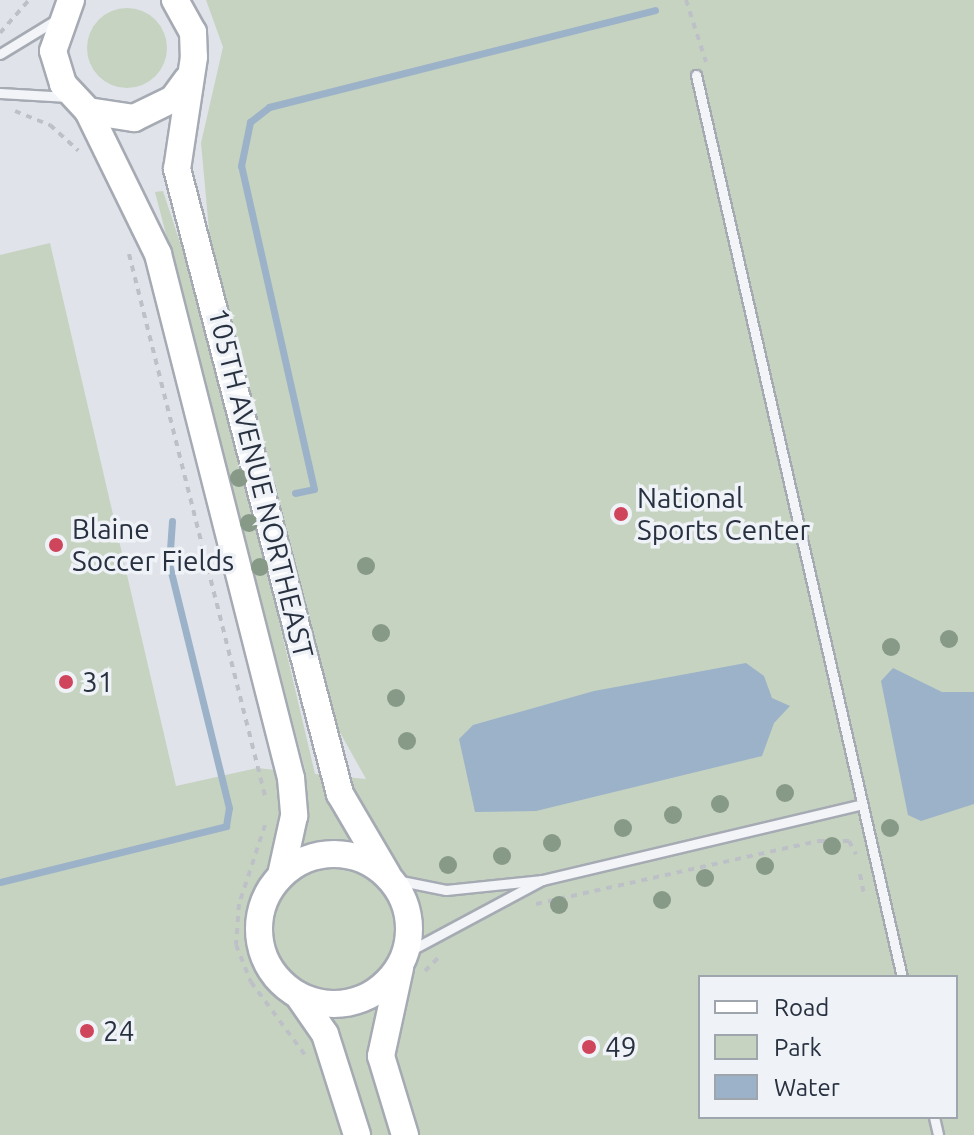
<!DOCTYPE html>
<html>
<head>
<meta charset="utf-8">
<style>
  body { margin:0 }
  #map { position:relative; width:974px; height:1135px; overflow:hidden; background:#e0e3e9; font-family:Ubuntu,sans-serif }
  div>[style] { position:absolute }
  .green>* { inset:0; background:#c6d3c1 }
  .round { border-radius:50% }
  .water>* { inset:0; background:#9bb2c9 }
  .stream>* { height:7px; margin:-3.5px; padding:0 3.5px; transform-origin:3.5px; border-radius:3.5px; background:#9bb2c9 }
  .path>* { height:4px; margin-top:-2px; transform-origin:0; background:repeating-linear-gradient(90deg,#bdc1c7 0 6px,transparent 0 12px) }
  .roads { filter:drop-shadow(2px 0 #a5aab3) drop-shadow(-2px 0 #a5aab3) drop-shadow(0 2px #a5aab3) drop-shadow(0 -2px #a5aab3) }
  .lane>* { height:9px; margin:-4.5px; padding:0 4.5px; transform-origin:4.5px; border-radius:4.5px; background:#f2f4f7 }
  .secondary>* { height:26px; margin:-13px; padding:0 13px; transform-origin:13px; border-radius:13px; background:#fff }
  .secondary>.ring { margin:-13px; padding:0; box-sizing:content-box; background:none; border:26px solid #fff; border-radius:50% }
  .trees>* { width:18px; height:18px; margin:-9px; border-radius:50%; background:#879987 }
  .dots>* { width:22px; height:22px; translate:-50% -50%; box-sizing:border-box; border:4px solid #eff2f6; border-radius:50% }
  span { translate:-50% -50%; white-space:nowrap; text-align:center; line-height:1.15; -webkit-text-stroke:7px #eff2f6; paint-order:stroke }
  .street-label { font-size:28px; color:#283140 }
  .poi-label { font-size:28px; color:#283140 }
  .left { translate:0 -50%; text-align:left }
  .legend { position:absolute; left:698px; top:975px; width:260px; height:144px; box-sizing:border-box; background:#eff2f6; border:2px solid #9fa5ad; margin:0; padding:10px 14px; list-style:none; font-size:24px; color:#283140 }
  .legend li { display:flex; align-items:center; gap:16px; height:40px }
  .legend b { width:40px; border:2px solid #9fa5ad }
</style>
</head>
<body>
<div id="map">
  <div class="green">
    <i style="clip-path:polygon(evenodd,206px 0,974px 0,974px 1135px,0 1135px,0 255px,50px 243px,176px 786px,257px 768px,306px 773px,155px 192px,163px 191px,216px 352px,315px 774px,366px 779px,308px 675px,215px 295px,201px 143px,223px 47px,206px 0,700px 977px,956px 977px,956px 1117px,700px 1117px,700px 977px)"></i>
    <i class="round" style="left:87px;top:8px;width:80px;height:80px"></i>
  </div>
  <div class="water">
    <i style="clip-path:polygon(746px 663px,764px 676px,772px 698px,790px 706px,774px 723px,762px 756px,536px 811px,475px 812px,459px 739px,473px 725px,594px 691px)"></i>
    <i style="clip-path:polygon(893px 668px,942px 692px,974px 692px,974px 804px,921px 821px,908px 815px,881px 681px)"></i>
  </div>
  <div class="stream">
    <i style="left:295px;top:493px;width:19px;rotate:-12deg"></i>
    <i style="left:314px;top:489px;width:331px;rotate:-102.7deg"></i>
    <i style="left:241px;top:166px;width:45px;rotate:-78.4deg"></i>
    <i style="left:250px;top:122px;width:24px;rotate:-38deg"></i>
    <i style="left:269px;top:107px;width:398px;rotate:-14.1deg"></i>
    <i style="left:0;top:882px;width:233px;rotate:-13.9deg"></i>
    <i style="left:226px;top:826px;width:18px;rotate:-81deg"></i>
    <i style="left:229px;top:808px;width:251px;rotate:-103.8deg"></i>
    <i style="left:169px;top:564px;width:43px;rotate:-86deg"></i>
  </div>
  <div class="path">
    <i style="left:686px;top:0;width:65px;rotate:72.1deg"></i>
    <i style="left:0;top:33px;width:44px;rotate:-48.7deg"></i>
    <i style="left:15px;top:111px;width:38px;rotate:22deg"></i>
    <i style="left:50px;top:125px;width:38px;rotate:42deg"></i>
    <i style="left:129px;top:254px;width:563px;rotate:75.91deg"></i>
    <i style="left:265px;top:825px;width:83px;rotate:108.2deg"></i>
    <i style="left:239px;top:904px;width:41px;rotate:94.2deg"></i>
    <i style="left:236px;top:945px;width:40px;rotate:68deg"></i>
    <i style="left:251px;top:982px;width:91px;rotate:53.5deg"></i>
    <i style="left:860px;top:874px;width:21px;rotate:79deg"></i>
    <i style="left:536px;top:904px;width:290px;rotate:-12.6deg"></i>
    <i style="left:819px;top:841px;width:30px"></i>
    <i style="left:849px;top:841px;width:15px;rotate:62deg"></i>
    <i style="left:425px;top:971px;width:23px;rotate:-45deg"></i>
  </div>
  <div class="roads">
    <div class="lane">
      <i style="left:0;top:54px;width:66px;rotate:-31.3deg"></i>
      <i style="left:696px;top:75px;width:925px;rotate:77.14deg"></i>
      <i style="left:0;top:93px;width:68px;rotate:3.4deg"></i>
      <i style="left:391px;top:879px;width:56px;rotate:11.3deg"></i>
      <i style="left:446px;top:890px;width:97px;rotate:-5.9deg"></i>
      <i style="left:542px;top:880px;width:154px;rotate:151.8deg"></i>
      <i style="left:542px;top:880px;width:327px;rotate:-13.3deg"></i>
      <i style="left:934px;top:1117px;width:18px;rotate:77deg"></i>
    </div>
    <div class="secondary">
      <i style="left:71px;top:0;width:54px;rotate:109.4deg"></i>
      <i style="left:53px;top:51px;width:34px;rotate:73deg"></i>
      <i style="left:63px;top:84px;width:37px;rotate:47deg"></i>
      <i style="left:88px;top:111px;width:47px;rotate:8.7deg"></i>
      <i style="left:134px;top:118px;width:43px;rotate:-26deg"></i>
      <i style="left:173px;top:99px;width:24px;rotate:-54deg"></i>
      <i style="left:175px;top:0;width:37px;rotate:61deg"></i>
      <i style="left:193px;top:32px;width:25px;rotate:88deg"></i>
      <i style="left:194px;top:57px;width:113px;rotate:98.6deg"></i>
      <i style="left:177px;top:169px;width:646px;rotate:75.38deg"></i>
      <i style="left:340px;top:794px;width:93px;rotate:59.6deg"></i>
      <i style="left:88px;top:111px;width:159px;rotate:63.9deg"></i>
      <i style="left:158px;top:254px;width:541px;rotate:75.76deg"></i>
      <i style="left:291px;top:778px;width:38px;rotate:85deg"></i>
      <i style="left:294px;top:816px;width:60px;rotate:102.4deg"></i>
      <i class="ring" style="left:259px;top:854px;width:124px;height:124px"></i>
      <i style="left:400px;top:968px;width:90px;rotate:102.2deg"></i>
      <i style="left:381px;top:1056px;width:83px;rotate:73.1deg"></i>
      <i style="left:298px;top:995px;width:47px;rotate:55.3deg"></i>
      <i style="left:325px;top:1034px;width:106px;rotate:72.4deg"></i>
    </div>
  </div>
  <div class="trees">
    <i style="left:239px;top:478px"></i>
    <i style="left:249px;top:523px"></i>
    <i style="left:366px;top:566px"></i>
    <i style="left:260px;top:567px"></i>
    <i style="left:381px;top:633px"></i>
    <i style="left:949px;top:639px"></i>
    <i style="left:891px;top:647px"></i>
    <i style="left:396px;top:698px"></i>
    <i style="left:407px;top:741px"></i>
    <i style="left:785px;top:793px"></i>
    <i style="left:720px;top:804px"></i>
    <i style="left:673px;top:815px"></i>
    <i style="left:623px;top:828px"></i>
    <i style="left:890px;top:828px"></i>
    <i style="left:552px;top:843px"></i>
    <i style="left:832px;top:846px"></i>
    <i style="left:502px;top:856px"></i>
    <i style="left:448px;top:865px"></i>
    <i style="left:765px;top:866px"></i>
    <i style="left:705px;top:878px"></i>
    <i style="left:662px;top:900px"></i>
    <i style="left:559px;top:905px"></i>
  </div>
  <div class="dots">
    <i style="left:621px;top:514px;background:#ce455c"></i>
    <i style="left:56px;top:545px;background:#ce455c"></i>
    <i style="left:66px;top:682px;background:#ce455c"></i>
    <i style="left:87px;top:1031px;background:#ce455c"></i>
    <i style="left:589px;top:1047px;background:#ce455c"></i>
  </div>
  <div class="street-label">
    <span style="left:261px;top:483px;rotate:76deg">105TH AVENUE NORTHEAST</span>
  </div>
  <div class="poi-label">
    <span class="left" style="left:637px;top:514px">National<br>Sports Center</span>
    <span class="left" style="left:72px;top:545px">Blaine<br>Soccer Fields</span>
    <span class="left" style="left:82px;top:682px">31</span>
    <span class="left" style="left:103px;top:1031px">24</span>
    <span class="left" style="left:605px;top:1047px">49</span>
  </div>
  <ul class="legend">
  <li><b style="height:10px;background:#fff"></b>Road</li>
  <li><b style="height:22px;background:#c6d3c1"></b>Park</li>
  <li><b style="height:22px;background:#9bb2c9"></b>Water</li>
  </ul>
</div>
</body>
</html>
